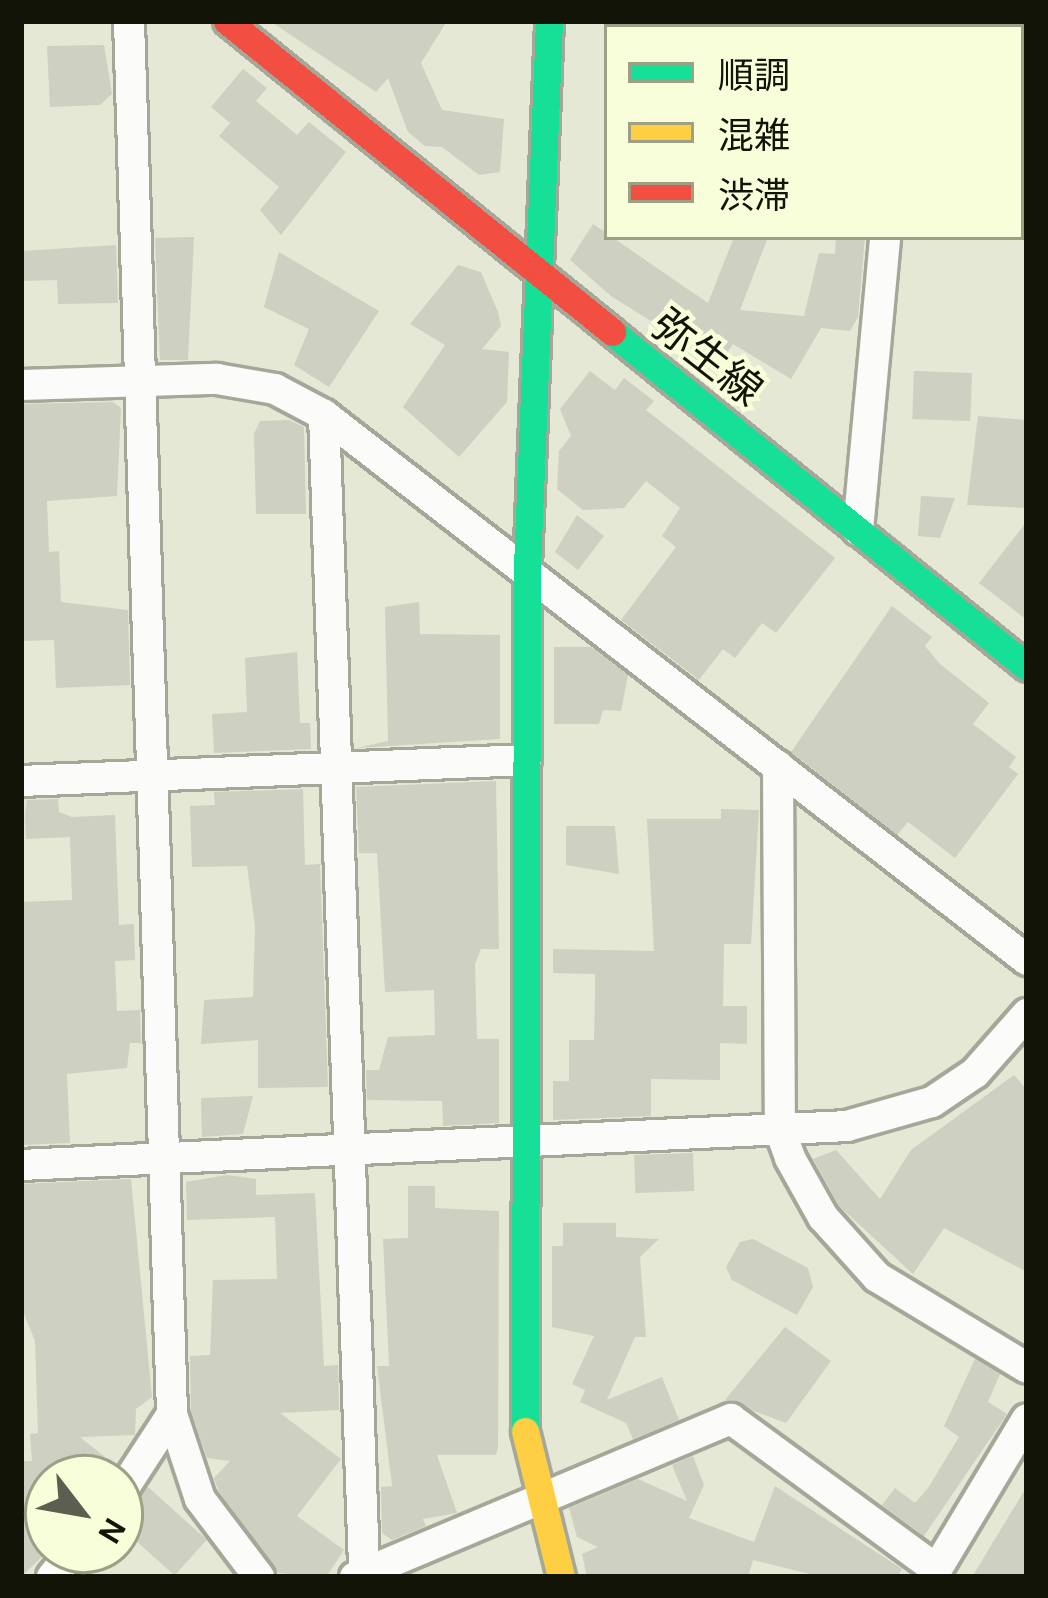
<!DOCTYPE html>
<html>
<head>
<meta charset="utf-8">
<style>
  body { margin:0 }
  #map { position:relative; width:1048px; height:1598px; overflow:hidden; background:#e4e8d4; font-family:Karla,"Noto Sans JP",sans-serif }
  div>[style] { position:absolute }
  .building>* { inset:0; background:#ced0c1; transform-origin:0 0 }
  .roads { filter:drop-shadow(3px 0 #a5a899) drop-shadow(-3px 0 #a5a899) drop-shadow(0 3px #a5a899) drop-shadow(0 -3px #a5a899) }
  .street>* { height:30px; margin:-15px; padding:0 15px; transform-origin:15px; border-radius:15px; background:#fbfcf9 }
  .fast>* { height:27px; margin:-13.5px; padding:0 13.5px; transform-origin:13.5px; border-radius:13.5px; background:#16e098 }
  .slow>* { height:27px; margin:-13.5px; padding:0 13.5px; transform-origin:13.5px; border-radius:13.5px; background:#ffcf43 }
  .jam>* { height:27px; margin:-13.5px; padding:0 13.5px; transform-origin:13.5px; border-radius:13.5px; background:#f24e42 }
  span { translate:-50% -50%; white-space:nowrap; text-align:center; line-height:1.15; -webkit-text-stroke:9px #f8fed9; paint-order:stroke }
  .street-label { font-size:42px; color:#121407 }
  .frame { position:absolute; inset:0; border:24px solid #121407; pointer-events:none }
  .legend { position:absolute; left:604px; top:24px; width:420px; height:216px; box-sizing:border-box; background:#f8fed9; border:3px solid #9ca085; margin:0; padding:15px 21px; list-style:none; font-size:36px; color:#121407 }
  .legend li { display:flex; align-items:center; gap:24px; height:60px }
  .legend b { width:60px; border:3px solid #9ca085 }
  .north { position:absolute; left:24px; top:1454px; width:120px; height:120px; box-sizing:border-box; background:#f8fed9; border:3px solid #9ca085; border-radius:50%; rotate:121deg; font-size:33px; font-weight:700; line-height:48px; text-align:center; color:#121407 }
  .north::after { content:''; display:block; margin:auto; width:42px; height:54px; background:#5c5e4f; clip-path:polygon(50% 0,100% 100%,50% 72%,0 100%) }
</style>
</head>
<body>
<div id="map">
  <div class="building">
    <i style="clip-path:polygon(270px 21px,447px 21px,421px 63px,442px 110px,504px 119px,500px 172px,479px 175px,442px 147px,425px 146px,408px 132px,388px 78px,376px 92px)"></i>
    <i style="clip-path:polygon(104px 45px,112px 94px,100px 105px,50px 107px,47px 46px)"></i>
    <i style="clip-path:polygon(243px 69px,267px 88px,256px 101px,297px 135px,309px 122px,346px 152px,281px 235px,260px 210px,279px 187px,219px 136px,230px 123px,211px 107px)"></i>
    <i style="clip-path:polygon(593px 224px,708px 303px,734px 237px,768px 237px,740px 310px,804px 316px,819px 253px,835px 254px,836px 237px,865px 237px,858px 317px,850px 331px,821px 328px,791px 379px,733px 344px,726px 354px,677px 311px,663px 310px,654px 323px,611px 296px,570px 260px)"></i>
    <i style="clip-path:polygon(194px 237px,188px 360px,160px 360px,155px 238px)"></i>
    <i style="clip-path:polygon(116px 245px,118px 303px,58px 304px,57px 280px,21px 281px,21px 251px)"></i>
    <i style="clip-path:polygon(279px 252px,379px 311px,329px 387px,294px 365px,309px 329px,264px 307px)"></i>
    <i style="clip-path:polygon(458px 265px,481px 272px,498px 312px,501px 326px,482px 349px,509px 352px,507px 402px,459px 457px,403px 407px,445px 345px,410px 324px)"></i>
    <i style="clip-path:polygon(590px 371px,615px 390px,624px 378px,654px 401px,646px 410px,835px 558px,776px 633px,762px 623px,735px 658px,723px 649px,699px 680px,621px 620px,676px 547px,662px 536px,680px 508px,646px 481px,624px 508px,583px 510px,557px 489px,559px 451px,571px 436px,560px 409px)"></i>
    <i style="left:914px;top:371px;width:58px;height:48px;rotate:2deg"></i>
    <i style="clip-path:polygon(113px 402px,121px 408px,117px 496px,47px 501px,49px 552px,59px 551px,61px 602px,128px 610px,130px 685px,56px 688px,54px 640px,21px 641px,21px 404px)"></i>
    <i style="clip-path:polygon(978px 416px,1027px 420px,1027px 508px,967px 505px)"></i>
    <i style="clip-path:polygon(289px 420px,304px 427px,306px 514px,256px 514px,254px 434px,260px 421px)"></i>
    <i style="clip-path:polygon(921px 496px,955px 498px,940px 538px,918px 536px)"></i>
    <i style="clip-path:polygon(577px 515px,604px 536px,578px 570px,555px 552px)"></i>
    <i style="clip-path:polygon(1027px 521px,1027px 620px,979px 583px)"></i>
    <i style="clip-path:polygon(419px 602px,420px 634px,500px 635px,500px 739px,356px 748px,388px 741px,385px 607px)"></i>
    <i style="clip-path:polygon(892px 606px,932px 637px,925px 646px,940px 664px,989px 703px,973px 724px,1016px 757px,1009px 767px,1018px 774px,955px 858px,908px 822px,897px 835px,791px 752px)"></i>
    <i style="clip-path:polygon(554px 647px,591px 647px,628px 675px,621px 711px,603px 710px,599px 724px,554px 724px)"></i>
    <i style="clip-path:polygon(297px 652px,300px 723px,310px 723px,311px 749px,214px 753px,212px 714px,247px 712px,245px 658px)"></i>
    <i style="clip-path:polygon(496px 781px,499px 949px,481px 949px,475px 964px,477px 1039px,499px 1039px,499px 1123px,443px 1126px,442px 1101px,367px 1100px,366px 1070px,379px 1070px,388px 1037px,435px 1035px,434px 990px,385px 992px,377px 853px,359px 853px,356px 787px)"></i>
    <i style="clip-path:polygon(303px 789px,305px 865px,320px 864px,328px 1087px,258px 1088px,258px 1040px,201px 1044px,204px 1000px,253px 997px,255px 926px,247px 866px,192px 867px,190px 806px,215px 805px,214px 792px)"></i>
    <i style="clip-path:polygon(58px 799px,59px 812px,72px 817px,115px 815px,119px 925px,134px 924px,135px 960px,115px 961px,117px 1011px,140px 1010px,141px 1043px,130px 1043px,127px 1068px,67px 1074px,70px 1143px,21px 1145px,21px 902px,72px 900px,70px 837px,26px 839px,25px 814px,27px 800px)"></i>
    <i style="clip-path:polygon(721px 809px,759px 810px,751px 944px,724px 944px,723px 1006px,747px 1006px,747px 1044px,720px 1043px,720px 1080px,651px 1079px,651px 1116px,553px 1120px,553px 1081px,569px 1081px,569px 1040px,594px 1040px,595px 995px,595px 974px,553px 973px,553px 949px,654px 951px,647px 819px,721px 819px)"></i>
    <i style="clip-path:polygon(566px 826px,615px 826px,619px 874px,566px 865px)"></i>
    <i style="clip-path:polygon(1014px 1075px,1027px 1090px,1027px 1272px,944px 1228px,913px 1274px,839px 1206px,813px 1159px,836px 1150px,880px 1199px,911px 1150px)"></i>
    <i style="clip-path:polygon(253px 1096px,243px 1134px,202px 1137px,201px 1098px)"></i>
    <i style="left:693px;top:1153px;width:38px;height:59px;rotate:88deg"></i>
    <i style="clip-path:polygon(227px 1175px,256px 1179px,256px 1195px,315px 1193px,324px 1366px,338px 1365px,339px 1410px,280px 1413px,341px 1459px,297px 1516px,344px 1550px,326px 1577px,278px 1573px,218px 1490px,214px 1478px,230px 1461px,207px 1458px,191px 1411px,190px 1356px,210px 1355px,213px 1280px,277px 1279px,275px 1217px,187px 1220px,186px 1182px)"></i>
    <i style="clip-path:polygon(131px 1179px,152px 1397px,136px 1409px,135px 1435px,80px 1437px,115px 1465px,107px 1478px,48px 1478px,48px 1551px,21px 1577px,21px 1461px,32px 1461px,30px 1434px,38px 1433px,35px 1341px,22px 1309px,21px 1184px)"></i>
    <i style="clip-path:polygon(408px 1186px,435px 1186px,435px 1208px,499px 1211px,498px 1447px,496px 1455px,437px 1455px,457px 1513px,423px 1519px,426px 1526px,392px 1540px,382px 1533px,381px 1487px,392px 1486px,377px 1366px,389px 1366px,383px 1239px,408px 1238px)"></i>
    <i style="clip-path:polygon(563px 1223px,616px 1223px,616px 1237px,659px 1239px,640px 1257px,646px 1337px,635px 1337px,607px 1400px,662px 1377px,679px 1420px,633px 1439px,626px 1423px,580px 1402px,585px 1390px,572px 1384px,594px 1336px,552px 1327px,552px 1246px,563px 1246px)"></i>
    <i style="clip-path:polygon(753px 1239px,808px 1268px,813px 1287px,797px 1315px,732px 1280px,726px 1267px,740px 1242px)"></i>
    <i style="clip-path:polygon(785px 1327px,831px 1361px,786px 1423px,725px 1400px)"></i>
    <i style="clip-path:polygon(975px 1359px,1000px 1374px,988px 1402px,1007px 1414px,924px 1536px,882px 1505px,895px 1488px,915px 1503px,928px 1488px,959px 1437px,944px 1426px)"></i>
    <i style="clip-path:polygon(693px 1456px,704px 1485px,689px 1518px,754px 1542px,775px 1486px,902px 1569px,897px 1577px,822px 1577px,753px 1560px,748px 1577px,587px 1577px,582px 1554px,598px 1547px,577px 1537px,569px 1508px,638px 1479px,687px 1501px,672px 1465px)"></i>
    <i style="clip-path:polygon(1027px 1486px,1027px 1577px,972px 1577px)"></i>
    <i style="left:148px;top:1487px;width:79px;height:48px;rotate:42deg"></i>
  </div>
  <div class="roads">
    <div class="street">
      <i style="left:129px;top:21px;width:1394px;rotate:88.23deg"></i>
      <i style="left:172px;top:1414px;width:89px;rotate:71.8deg"></i>
      <i style="left:200px;top:1499px;width:98px;rotate:52.9deg"></i>
      <i style="left:783px;top:27px;width:6px;rotate:-90deg"></i>
      <i style="left:21px;top:385px;width:196px;rotate:-1.8deg"></i>
      <i style="left:217px;top:379px;width:59px;rotate:9.8deg"></i>
      <i style="left:275px;top:389px;width:55px;rotate:28deg"></i>
      <i style="left:324px;top:415px;width:890px;rotate:37.78deg"></i>
      <i style="left:324px;top:415px;width:1152px;rotate:88.01deg"></i>
      <i style="left:858px;top:530px;width:294px;rotate:-84.7deg"></i>
      <i style="left:778px;top:766px;width:364px;rotate:89.7deg"></i>
      <i style="left:780px;top:1130px;width:30px;rotate:70deg"></i>
      <i style="left:790px;top:1158px;width:68px;rotate:60.8deg"></i>
      <i style="left:823px;top:1217px;width:81px;rotate:48deg"></i>
      <i style="left:877px;top:1277px;width:175px;rotate:31.2deg"></i>
      <i style="left:21px;top:781px;width:505px;rotate:-2.38deg"></i>
      <i style="left:21px;top:1165px;width:827px;rotate:-2.7deg"></i>
      <i style="left:847px;top:1126px;width:88px;rotate:-15.8deg"></i>
      <i style="left:932px;top:1102px;width:52px;rotate:-34deg"></i>
      <i style="left:975px;top:1073px;width:79px;rotate:-48.6deg"></i>
      <i style="left:120px;top:1494px;width:95px;rotate:-57deg"></i>
      <i style="left:52px;top:1577px;width:35px;rotate:-51deg"></i>
      <i style="left:355px;top:1577px;width:408px;rotate:-22.8deg"></i>
      <i style="left:731px;top:1419px;width:255px;rotate:36.2deg"></i>
      <i style="left:932px;top:1577px;width:184px;rotate:-59deg"></i>
    </div>
    <div class="fast">
      <i style="left:612px;top:332px;width:533px;rotate:38.91deg"></i>
      <i style="left:525px;top:1431px;width:864px;rotate:-89.87deg"></i>
      <i style="left:527px;top:567px;width:546px;rotate:-87.69deg"></i>
    </div>
    <div class="slow">
      <i style="left:525px;top:1431px;width:150px;rotate:76.1deg"></i>
    </div>
    <div class="jam">
      <i style="left:227px;top:21px;width:495px;rotate:38.9deg"></i>
    </div>
  </div>
  <div class="street-label">
    <span style="left:707px;top:358px;rotate:38deg">弥生線</span>
  </div>
  <div class="frame"></div>
  <ul class="legend">
  <li><b style="height:15px;background:#16e098"></b>順調</li>
  <li><b style="height:15px;background:#ffcf43"></b>混雑</li>
  <li><b style="height:15px;background:#f24e42"></b>渋滞</li>
  </ul>
  <div class="north">N</div>
</div>
</body>
</html>
